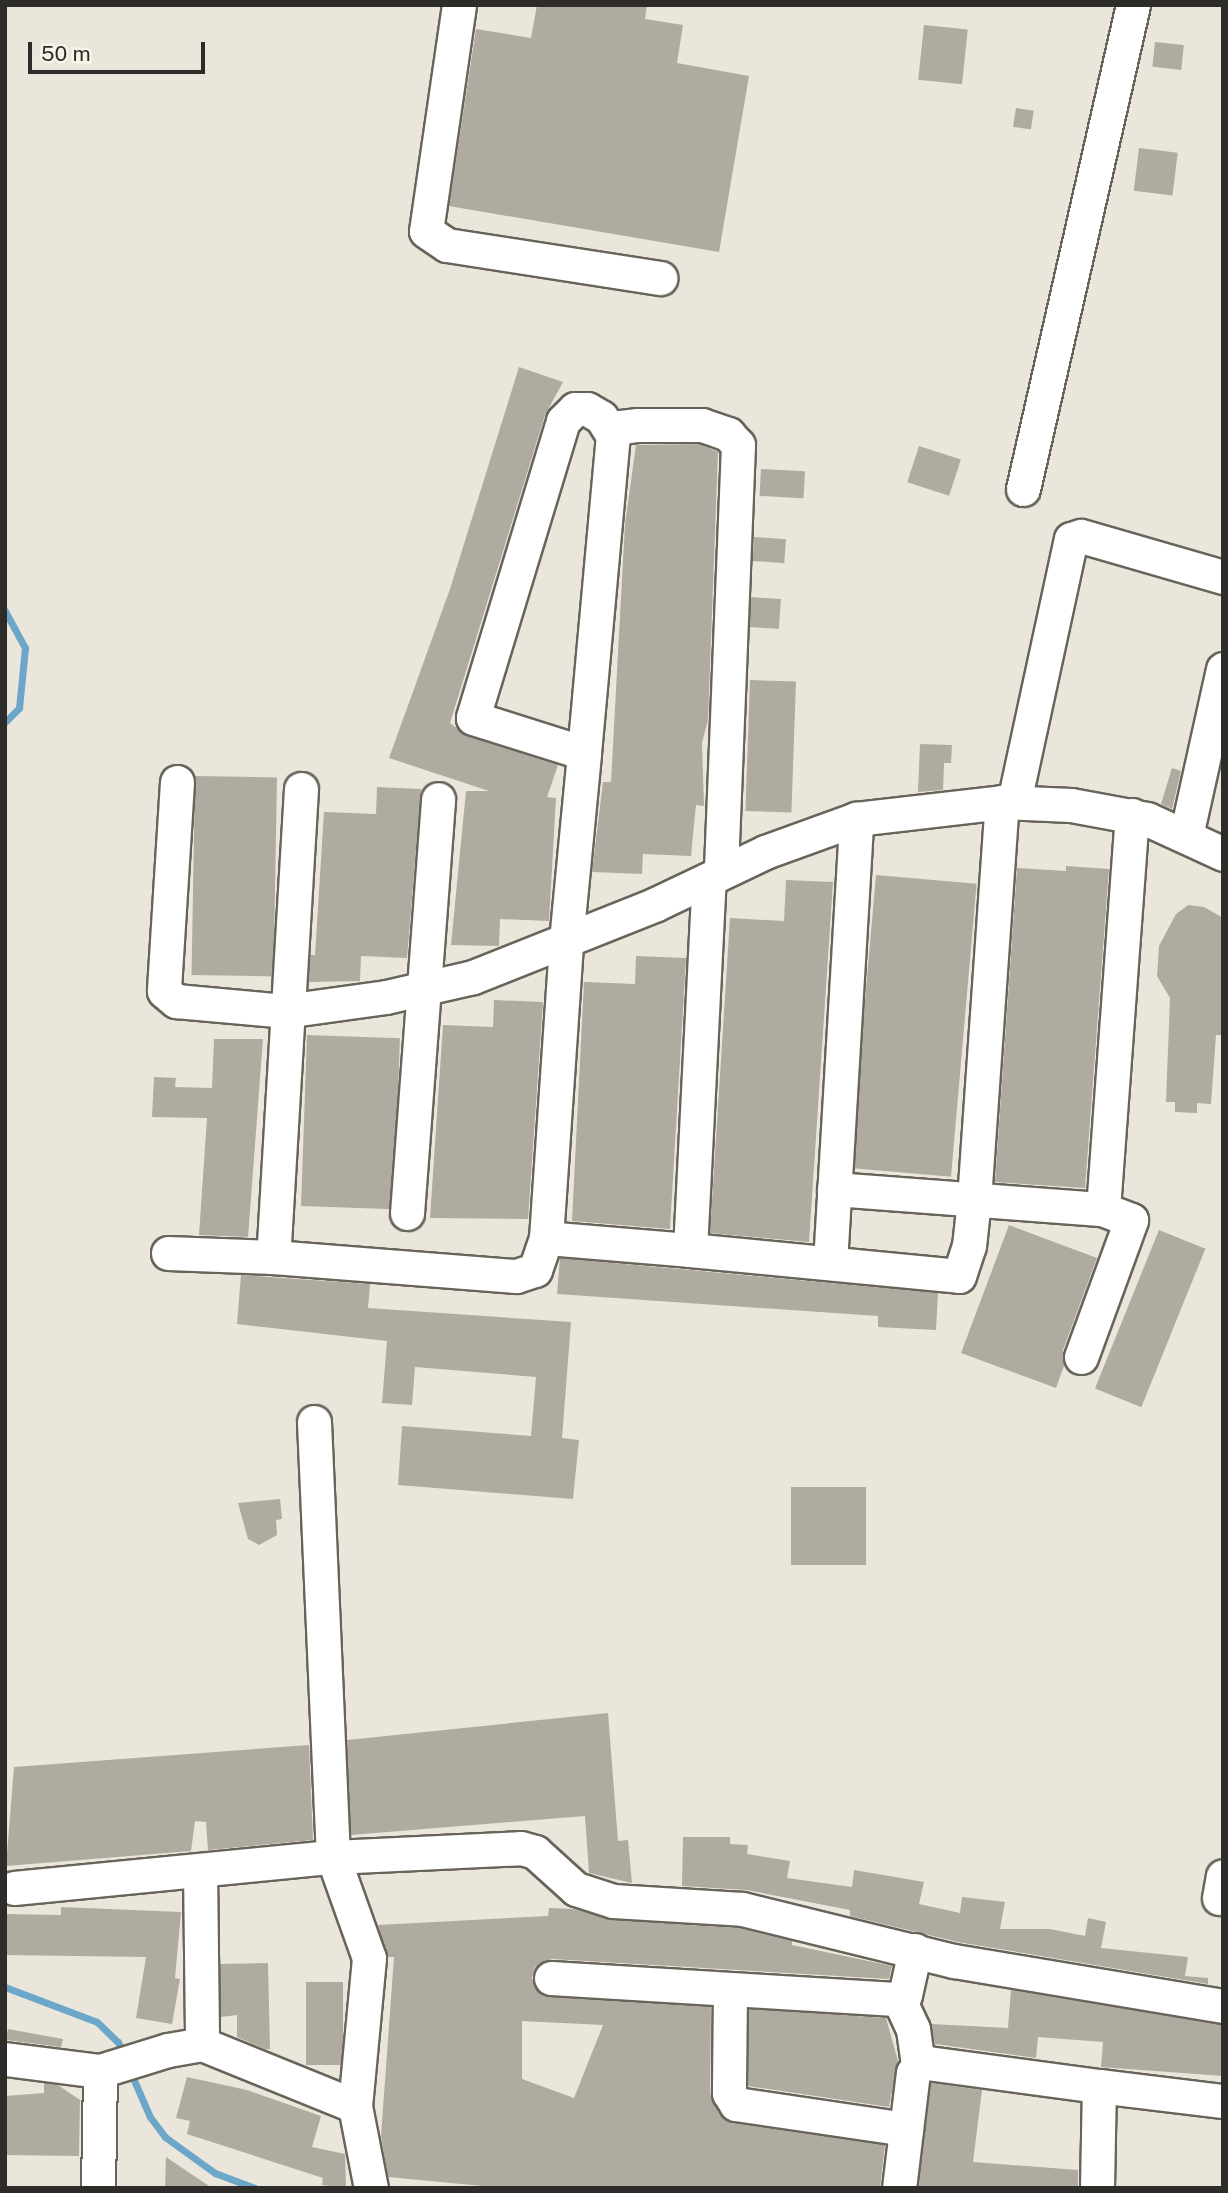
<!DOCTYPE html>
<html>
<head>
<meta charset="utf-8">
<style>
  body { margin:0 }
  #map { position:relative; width:1228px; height:2193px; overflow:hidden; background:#eae6db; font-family:"Public Sans",sans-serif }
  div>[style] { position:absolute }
  .stream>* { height:7px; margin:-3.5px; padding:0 3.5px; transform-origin:3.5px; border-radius:3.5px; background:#6ca7ca }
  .building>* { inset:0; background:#afaba0; transform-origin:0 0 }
  .roads { filter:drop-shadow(2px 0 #68645a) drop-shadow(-2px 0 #68645a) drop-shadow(0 2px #68645a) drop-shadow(0 -2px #68645a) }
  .minor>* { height:33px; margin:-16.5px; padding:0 16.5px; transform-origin:16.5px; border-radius:16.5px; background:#fff }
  span { translate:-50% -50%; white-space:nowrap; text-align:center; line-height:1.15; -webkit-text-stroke:6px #f8f4e8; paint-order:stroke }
  .frame { position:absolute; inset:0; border:7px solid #2e2c28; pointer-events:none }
  .scale { position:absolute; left:28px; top:42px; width:177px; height:32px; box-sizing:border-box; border:4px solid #2e2c28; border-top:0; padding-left:9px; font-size:21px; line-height:24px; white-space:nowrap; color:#2e2c28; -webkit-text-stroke:5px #f8f4e8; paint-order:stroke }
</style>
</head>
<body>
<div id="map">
  <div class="stream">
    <i style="left:5px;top:611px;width:42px;rotate:61.6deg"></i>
    <i style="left:25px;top:648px;width:60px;rotate:95.7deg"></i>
    <i style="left:19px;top:708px;width:20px;rotate:135deg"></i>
    <i style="left:5px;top:1987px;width:98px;rotate:20.8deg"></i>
    <i style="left:97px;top:2022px;width:29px;rotate:44deg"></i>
    <i style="left:118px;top:2042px;width:12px;rotate:66deg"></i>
    <i style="left:130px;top:2071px;width:50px;rotate:66.5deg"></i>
    <i style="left:150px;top:2117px;width:25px;rotate:53deg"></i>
    <i style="left:165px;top:2137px;width:62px;rotate:35.8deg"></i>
    <i style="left:215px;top:2173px;width:43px;rotate:20.6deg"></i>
  </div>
  <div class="building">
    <i style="clip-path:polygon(537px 5px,647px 5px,645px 19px,683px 25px,677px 63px,749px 76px,719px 252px,449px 206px,476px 29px,531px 38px)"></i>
    <i style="left:924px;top:25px;width:44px;height:55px;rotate:6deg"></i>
    <i style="left:1155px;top:42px;width:29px;height:25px;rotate:6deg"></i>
    <i style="left:1016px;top:108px;width:18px;height:19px;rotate:9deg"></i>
    <i style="left:1139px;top:148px;width:39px;height:43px;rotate:7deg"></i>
    <i style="clip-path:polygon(519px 367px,563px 382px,545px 415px,450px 723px,467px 736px,558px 765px,547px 797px,556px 798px,549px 921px,500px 919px,499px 946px,451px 945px,466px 791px,489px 791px,389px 758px,450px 589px)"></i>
    <i style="clip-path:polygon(699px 444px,718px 452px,708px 720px,702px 743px,704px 806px,696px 805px,691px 856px,643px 854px,642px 874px,592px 872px,603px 782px,611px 782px,625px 524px,636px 445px)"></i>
    <i style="left:919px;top:446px;width:44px;height:38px;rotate:18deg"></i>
    <i style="left:761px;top:469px;width:44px;height:27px;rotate:3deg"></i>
    <i style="left:754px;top:537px;width:32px;height:24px;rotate:4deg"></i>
    <i style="left:751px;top:597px;width:30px;height:30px;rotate:4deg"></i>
    <i style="left:750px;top:680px;width:46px;height:131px;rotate:2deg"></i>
    <i style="clip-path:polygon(920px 744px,952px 745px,951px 763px,944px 763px,943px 790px,918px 792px)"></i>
    <i style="clip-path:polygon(1172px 768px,1181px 771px,1172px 809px,1161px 804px)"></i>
    <i style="left:195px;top:776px;width:82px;height:199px;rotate:1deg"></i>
    <i style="clip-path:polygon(377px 787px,421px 789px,407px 958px,361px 956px,360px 981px,309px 982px,310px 955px,315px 955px,324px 812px,376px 814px)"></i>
    <i style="clip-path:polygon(1066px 866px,1109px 869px,1085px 1188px,995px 1182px,1017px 868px,1066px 871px)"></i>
    <i style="left:876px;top:875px;width:101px;height:294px;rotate:5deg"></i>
    <i style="clip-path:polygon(786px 880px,833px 882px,809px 1242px,710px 1233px,730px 918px,784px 921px)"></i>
    <i style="clip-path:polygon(1188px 905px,1204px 907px,1223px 918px,1223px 1035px,1216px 1035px,1211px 1104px,1197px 1103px,1197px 1113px,1175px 1112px,1175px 1102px,1166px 1102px,1170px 998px,1157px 976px,1159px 946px,1176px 914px)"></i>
    <i style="clip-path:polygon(636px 956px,686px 958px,670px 1229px,572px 1221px,584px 982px,635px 984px)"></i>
    <i style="clip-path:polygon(494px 1000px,543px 1002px,528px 1219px,430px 1218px,443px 1025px,493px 1027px)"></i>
    <i style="left:307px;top:1035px;width:93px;height:171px;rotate:2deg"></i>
    <i style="clip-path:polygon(214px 1039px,263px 1039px,248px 1237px,199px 1235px,207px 1118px,152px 1117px,154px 1077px,176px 1078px,175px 1087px,212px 1088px)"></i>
    <i style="clip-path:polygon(1009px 1225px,1097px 1258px,1063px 1350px,1064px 1366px,1056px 1388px,961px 1353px)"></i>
    <i style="left:1159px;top:1230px;width:50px;height:171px;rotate:22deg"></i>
    <i style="clip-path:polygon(560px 1258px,938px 1293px,936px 1330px,878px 1327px,878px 1316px,557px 1294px)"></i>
    <i style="clip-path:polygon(241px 1275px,370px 1284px,368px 1308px,571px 1322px,562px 1438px,579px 1440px,573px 1499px,398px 1485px,402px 1426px,531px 1436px,536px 1377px,415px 1367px,412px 1405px,382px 1403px,387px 1341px,237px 1324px)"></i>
    <i style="left:791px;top:1487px;width:75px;height:78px"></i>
    <i style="clip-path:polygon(280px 1499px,282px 1519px,276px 1520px,277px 1535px,259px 1545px,248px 1539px,238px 1503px)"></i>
    <i style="clip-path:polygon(608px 1713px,618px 1841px,628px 1840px,632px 1883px,589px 1873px,585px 1816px,351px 1835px,347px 1740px)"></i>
    <i style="clip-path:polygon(309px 1745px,313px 1840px,208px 1850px,206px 1822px,195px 1821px,191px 1851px,6px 1866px,14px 1767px)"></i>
    <i style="clip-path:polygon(683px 1837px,730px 1837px,730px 1844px,748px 1845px,747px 1854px,790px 1861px,787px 1878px,852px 1887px,854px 1870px,924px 1882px,919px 1904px,960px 1913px,962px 1897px,1005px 1902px,1000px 1929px,1050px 1929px,1085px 1936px,1088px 1918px,1106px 1922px,1101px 1948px,1188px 1957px,1185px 1976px,1208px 1978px,1208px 1984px,958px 1942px,850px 1916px,850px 1910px,747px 1890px,682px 1886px)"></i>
    <i style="clip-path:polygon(61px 1907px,181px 1912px,175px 1978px,180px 1979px,172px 2024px,136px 2018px,146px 1957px,5px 1955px,5px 1914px,61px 1915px)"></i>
    <i style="clip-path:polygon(evenodd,549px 1908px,574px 1909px,612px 1920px,739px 1928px,792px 1941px,792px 1945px,892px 1966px,889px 1979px,552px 1959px,535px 1967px,532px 1978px,540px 1994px,550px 1997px,711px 2007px,710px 2093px,720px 2115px,733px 2123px,885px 2145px,880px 2188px,503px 2188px,388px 2177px,381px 2136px,394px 1957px,388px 1957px,378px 1925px,548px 1916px,549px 1908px,522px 2021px,603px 2025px,574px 2098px,522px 2079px,522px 2021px)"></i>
    <i style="clip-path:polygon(268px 1963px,270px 2049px,265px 2049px,237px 2037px,237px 2015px,221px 2017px,220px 1964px)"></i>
    <i style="left:306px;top:1982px;width:37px;height:83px"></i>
    <i style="clip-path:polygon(1011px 1990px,1223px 2025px,1223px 2076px,1101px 2067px,1103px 2042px,1038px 2037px,1036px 2058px,935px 2044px,931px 2024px,1008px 2028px)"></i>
    <i style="clip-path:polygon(749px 2009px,886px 2018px,898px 2061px,889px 2107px,748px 2086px)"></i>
    <i style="clip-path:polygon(8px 2029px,63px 2039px,61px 2047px,6px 2040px)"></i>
    <i style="clip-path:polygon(187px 2077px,247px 2090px,321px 2116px,312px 2147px,345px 2154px,346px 2188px,322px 2185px,323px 2178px,187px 2134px,190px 2121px,176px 2118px)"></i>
    <i style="clip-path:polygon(44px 2083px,58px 2085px,80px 2100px,79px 2156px,5px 2155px,5px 2096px,44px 2093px)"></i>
    <i style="clip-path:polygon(931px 2083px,982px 2090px,973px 2162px,1078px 2170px,1078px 2188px,918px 2188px)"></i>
    <i style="clip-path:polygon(166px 2157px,212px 2188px,165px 2188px)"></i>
  </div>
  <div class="roads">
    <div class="minor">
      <i style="left:459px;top:5px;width:228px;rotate:98.3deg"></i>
      <i style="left:426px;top:231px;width:25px;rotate:34deg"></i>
      <i style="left:447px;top:245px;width:216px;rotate:8.8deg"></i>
      <i style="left:613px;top:436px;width:12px;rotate:-48deg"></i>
      <i style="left:621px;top:427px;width:17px;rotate:-7deg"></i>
      <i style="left:638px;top:425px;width:64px"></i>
      <i style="left:702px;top:425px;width:28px;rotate:19deg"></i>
      <i style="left:728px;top:434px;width:15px;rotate:48deg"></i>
      <i style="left:738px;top:445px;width:428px;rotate:92.3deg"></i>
      <i style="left:1023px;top:489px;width:496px;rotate:-77.2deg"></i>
      <i style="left:177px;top:782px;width:209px;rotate:93.6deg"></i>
      <i style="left:164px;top:991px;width:16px;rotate:40deg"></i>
      <i style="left:176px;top:1001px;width:109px;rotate:5.2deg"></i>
      <i style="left:285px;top:1011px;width:102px;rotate:-7.9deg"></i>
      <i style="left:386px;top:997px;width:89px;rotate:-12.9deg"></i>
      <i style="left:473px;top:977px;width:195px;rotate:-21.7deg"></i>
      <i style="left:654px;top:905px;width:123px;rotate:-25.5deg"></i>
      <i style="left:765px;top:852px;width:97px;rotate:-19.9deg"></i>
      <i style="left:856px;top:819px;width:147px;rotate:-6.6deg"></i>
      <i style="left:1002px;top:802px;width:69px;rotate:2.5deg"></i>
      <i style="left:1071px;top:805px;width:77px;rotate:10.4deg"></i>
      <i style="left:1147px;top:819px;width:84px;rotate:24.7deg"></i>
      <i style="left:301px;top:789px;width:469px;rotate:93.4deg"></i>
      <i style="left:273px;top:1257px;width:244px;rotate:4.5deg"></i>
      <i style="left:516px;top:1276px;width:20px;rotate:-18deg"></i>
      <i style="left:535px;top:1270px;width:34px;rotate:-71deg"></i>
      <i style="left:546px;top:1238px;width:298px;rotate:-86.1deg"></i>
      <i style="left:566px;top:941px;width:189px;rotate:-84.5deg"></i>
      <i style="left:584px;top:753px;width:318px;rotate:-84.8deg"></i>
      <i style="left:613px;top:436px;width:22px;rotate:-122deg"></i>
      <i style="left:601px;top:417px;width:16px;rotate:-150deg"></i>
      <i style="left:587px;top:409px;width:12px;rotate:180deg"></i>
      <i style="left:575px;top:409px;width:17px;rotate:135deg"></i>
      <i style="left:563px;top:421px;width:310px;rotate:106.9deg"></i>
      <i style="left:473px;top:718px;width:116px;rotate:17.5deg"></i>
      <i style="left:1014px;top:802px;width:269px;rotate:-77.8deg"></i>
      <i style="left:1071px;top:539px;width:10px;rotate:-17deg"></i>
      <i style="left:1081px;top:536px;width:148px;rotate:16.1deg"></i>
      <i style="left:1186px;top:836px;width:171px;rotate:-77.5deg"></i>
      <i style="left:834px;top:1189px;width:270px;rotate:4.3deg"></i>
      <i style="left:1103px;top:1209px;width:395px;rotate:-85.8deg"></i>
      <i style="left:407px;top:1213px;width:415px;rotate:-85.7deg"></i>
      <i style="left:546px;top:1238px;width:144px;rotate:4.8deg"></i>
      <i style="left:690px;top:1250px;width:371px;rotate:-87.1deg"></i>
      <i style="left:690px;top:1250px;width:270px;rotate:5.5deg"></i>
      <i style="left:959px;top:1276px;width:32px;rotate:-72deg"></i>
      <i style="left:969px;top:1246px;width:46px;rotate:-83.8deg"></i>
      <i style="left:974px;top:1200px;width:399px;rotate:-86deg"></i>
      <i style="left:168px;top:1253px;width:105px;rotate:2.2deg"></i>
      <i style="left:830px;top:1263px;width:445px;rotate:-86.6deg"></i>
      <i style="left:1081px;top:1357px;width:146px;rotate:-69.9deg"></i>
      <i style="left:1131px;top:1220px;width:30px;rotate:-159deg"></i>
      <i style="left:314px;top:1422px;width:435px;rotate:87.5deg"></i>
      <i style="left:333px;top:1857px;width:107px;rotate:70.4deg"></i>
      <i style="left:369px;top:1958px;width:149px;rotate:95.4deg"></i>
      <i style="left:200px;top:1870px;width:174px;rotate:89.3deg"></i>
      <i style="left:14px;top:1888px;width:321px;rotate:-5.6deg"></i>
      <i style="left:333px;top:1857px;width:188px;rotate:-2.7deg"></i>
      <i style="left:521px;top:1848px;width:15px;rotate:16deg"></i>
      <i style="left:535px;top:1852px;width:55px;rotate:42.1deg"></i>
      <i style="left:576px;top:1889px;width:39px;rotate:18deg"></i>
      <i style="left:613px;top:1901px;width:129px;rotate:3.5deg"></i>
      <i style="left:742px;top:1909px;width:218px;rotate:13.8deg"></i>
      <i style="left:954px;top:1961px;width:273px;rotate:9.5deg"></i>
      <i style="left:1219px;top:1898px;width:22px;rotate:-80deg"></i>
      <i style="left:551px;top:1978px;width:349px;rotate:3.5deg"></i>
      <i style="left:899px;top:1999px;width:7px;rotate:-34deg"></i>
      <i style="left:905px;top:1995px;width:46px;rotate:-77.5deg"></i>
      <i style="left:730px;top:1990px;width:103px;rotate:90.6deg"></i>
      <i style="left:729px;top:2093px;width:13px;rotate:58deg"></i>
      <i style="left:736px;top:2104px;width:172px;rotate:8.4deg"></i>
      <i style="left:899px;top:1999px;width:33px;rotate:65deg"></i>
      <i style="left:913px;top:2029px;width:37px;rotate:82deg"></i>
      <i style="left:5px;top:2059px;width:96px;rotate:7.2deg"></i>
      <i style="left:100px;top:2071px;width:71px;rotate:-17.2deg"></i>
      <i style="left:168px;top:2050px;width:35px;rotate:-10deg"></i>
      <i style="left:202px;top:2044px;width:165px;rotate:22.1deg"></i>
      <i style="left:355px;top:2106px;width:84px;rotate:79deg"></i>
      <i style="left:98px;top:2188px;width:117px;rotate:-89deg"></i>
      <i style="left:899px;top:2188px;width:116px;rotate:-83.1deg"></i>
      <i style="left:913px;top:2073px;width:9px;rotate:-54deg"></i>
      <i style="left:918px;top:2066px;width:10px;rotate:-17deg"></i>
      <i style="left:928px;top:2063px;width:173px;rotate:7.7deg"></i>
      <i style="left:1097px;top:2188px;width:102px;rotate:-88.9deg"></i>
      <i style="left:1099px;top:2086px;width:125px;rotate:6.9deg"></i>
    </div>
  </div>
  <div class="frame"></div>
  <div class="scale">50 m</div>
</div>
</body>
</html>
